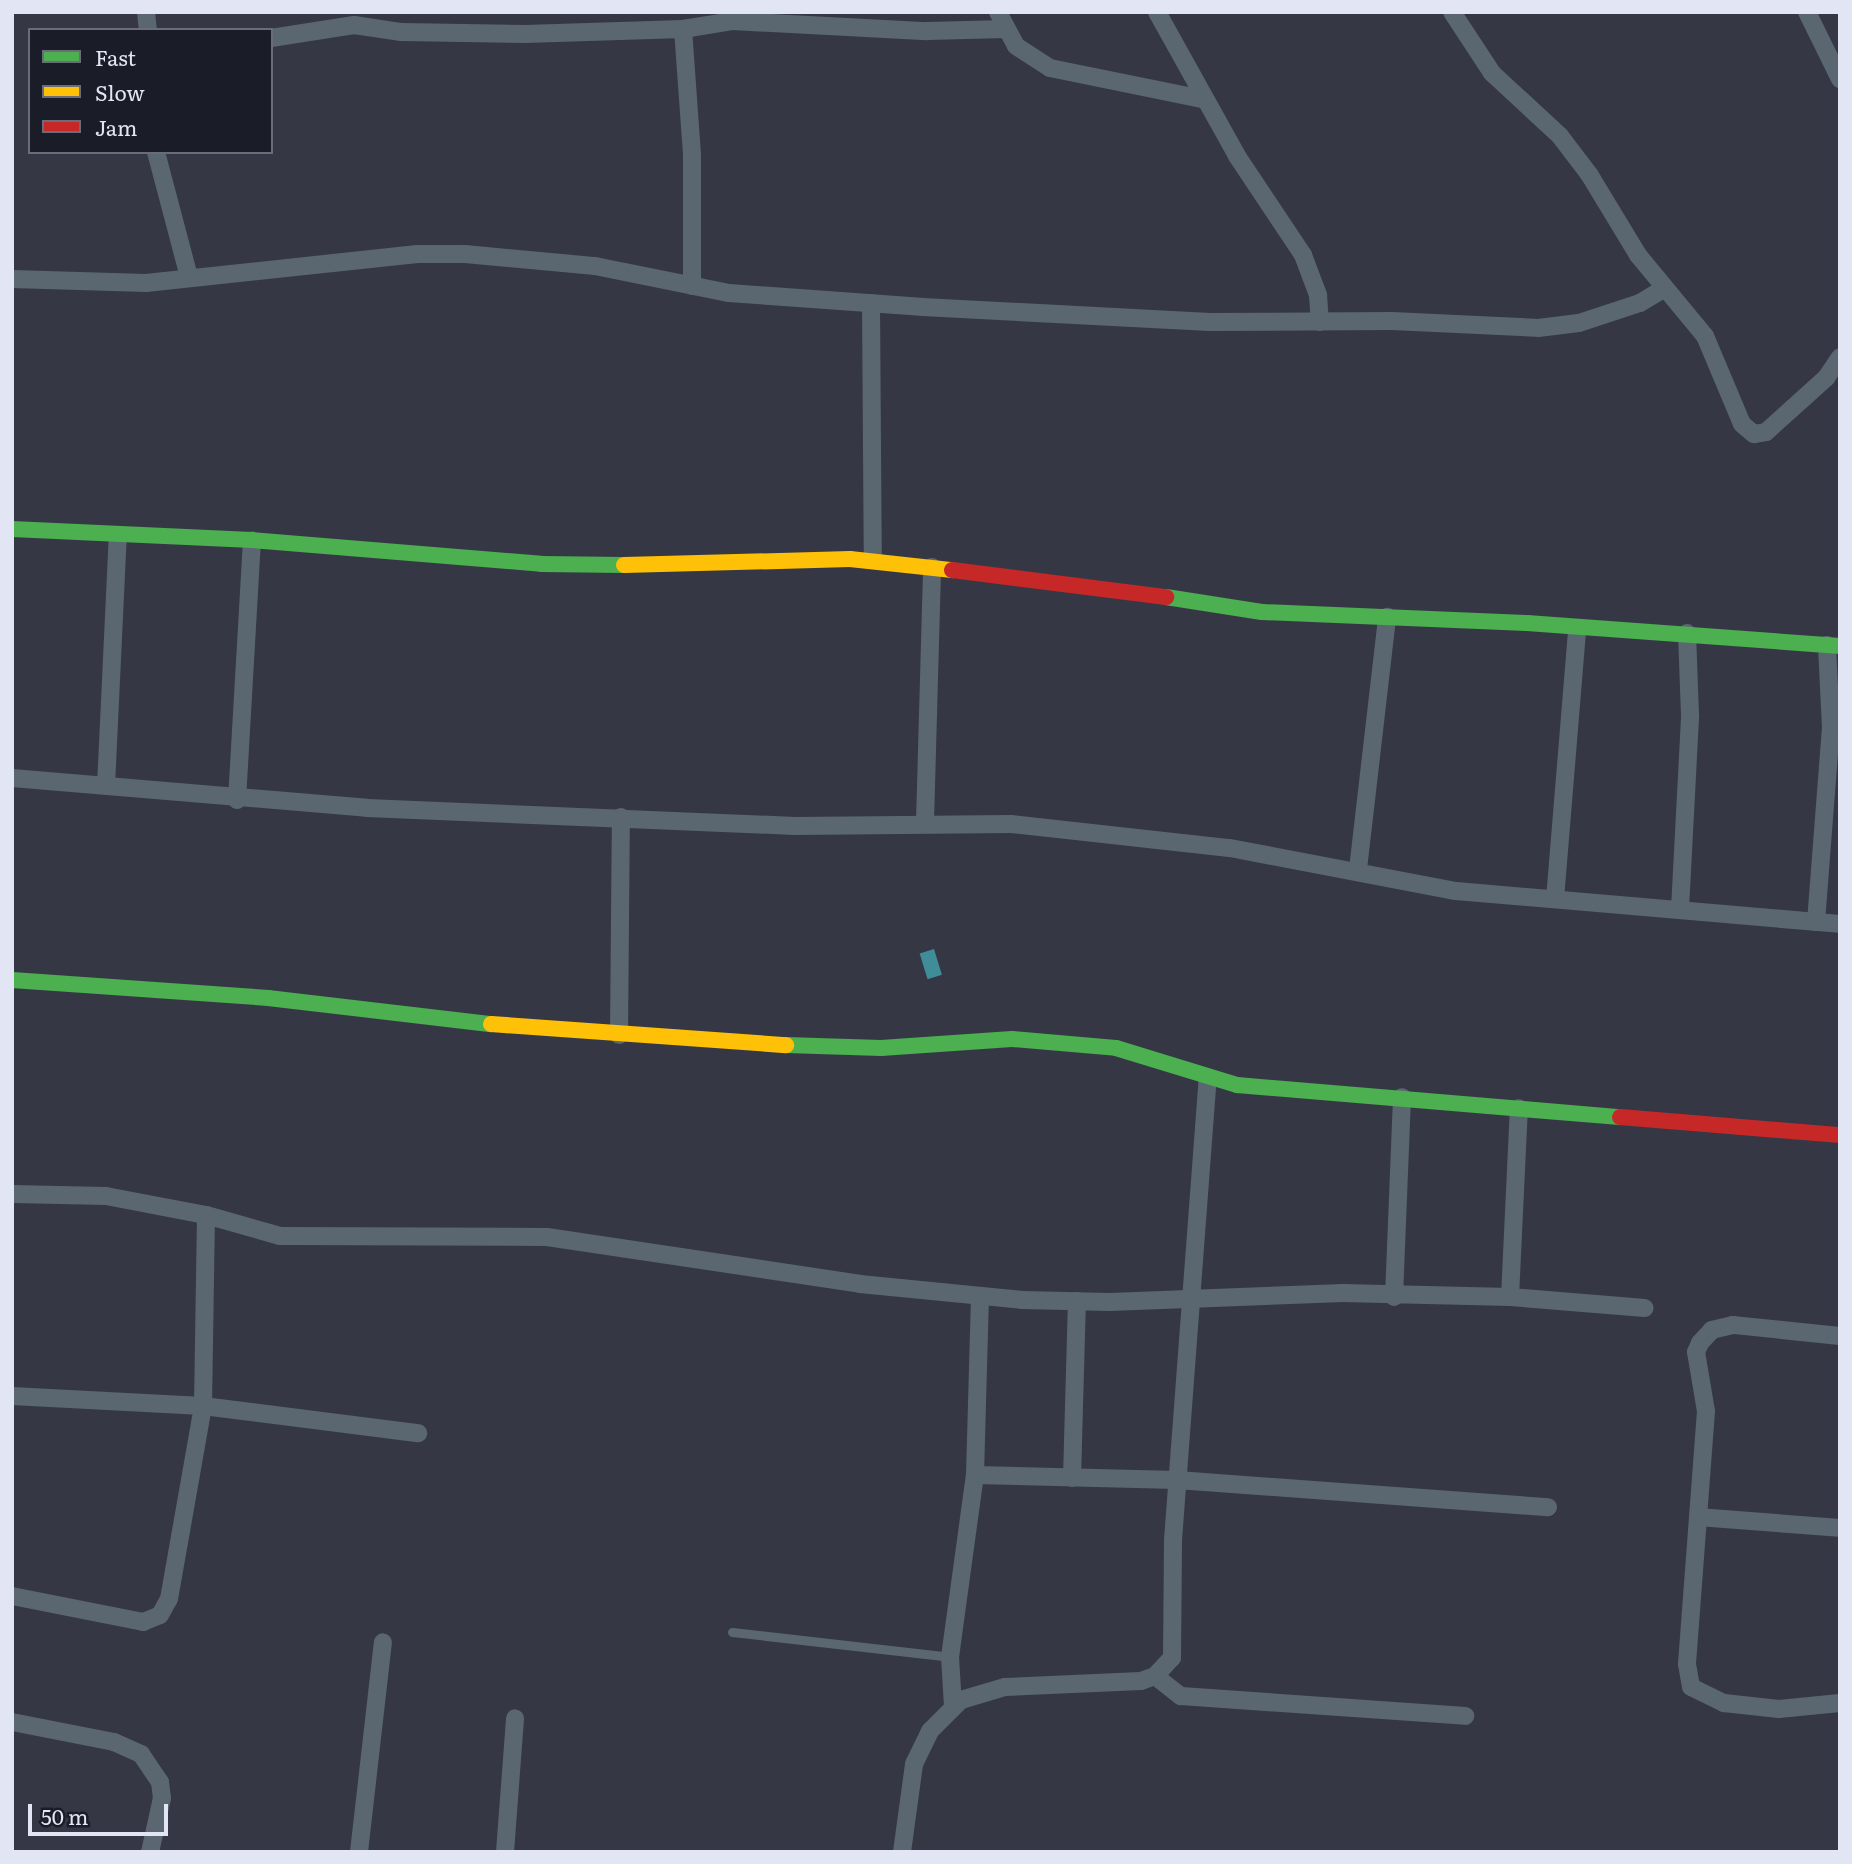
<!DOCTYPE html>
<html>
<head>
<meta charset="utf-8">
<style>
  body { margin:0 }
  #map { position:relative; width:1852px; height:1864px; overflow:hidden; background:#353844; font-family:Literata,serif }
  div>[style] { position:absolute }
  .water>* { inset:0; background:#3f8d98; transform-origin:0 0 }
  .lane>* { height:9px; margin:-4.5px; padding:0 4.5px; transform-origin:4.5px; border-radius:4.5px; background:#5a6771 }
  .street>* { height:18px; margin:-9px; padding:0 9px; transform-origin:9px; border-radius:9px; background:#5a6771 }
  .fast>* { height:16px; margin:-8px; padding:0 8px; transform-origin:8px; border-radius:8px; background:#4caf50 }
  .slow>* { height:16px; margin:-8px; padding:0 8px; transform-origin:8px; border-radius:8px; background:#ffc107 }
  .jam>* { height:16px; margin:-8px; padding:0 8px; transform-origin:8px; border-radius:8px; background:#c62828 }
  span { translate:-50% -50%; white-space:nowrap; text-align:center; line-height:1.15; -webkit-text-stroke:7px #1a1d27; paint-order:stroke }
  .frame { position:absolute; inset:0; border:14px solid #e2e6f4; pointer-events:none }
  .legend { position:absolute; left:28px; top:28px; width:245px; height:126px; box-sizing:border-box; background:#1a1d27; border:2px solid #6a6d79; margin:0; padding:9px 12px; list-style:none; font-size:21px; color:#e2e6f4 }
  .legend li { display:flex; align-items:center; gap:14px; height:35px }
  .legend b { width:35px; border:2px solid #6a6d79 }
  .scale { position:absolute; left:28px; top:1804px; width:140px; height:32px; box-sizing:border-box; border:4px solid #e2e6f4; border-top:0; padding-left:9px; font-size:21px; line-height:24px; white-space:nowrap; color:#e2e6f4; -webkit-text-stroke:5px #1a1d27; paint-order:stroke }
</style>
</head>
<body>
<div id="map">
  <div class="water">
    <i style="left:934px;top:949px;width:27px;height:15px;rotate:73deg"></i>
  </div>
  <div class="lane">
    <i style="left:732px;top:1632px;width:219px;rotate:6.5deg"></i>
  </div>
  <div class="street">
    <i style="left:146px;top:12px;width:18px;rotate:84deg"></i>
    <i style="left:998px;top:12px;width:38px;rotate:62deg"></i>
    <i style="left:1016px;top:46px;width:40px;rotate:32.9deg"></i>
    <i style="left:1050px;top:68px;width:156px;rotate:11.5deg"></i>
    <i style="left:1157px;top:12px;width:165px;rotate:60.9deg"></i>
    <i style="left:1237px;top:156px;width:119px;rotate:56.3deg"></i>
    <i style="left:1303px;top:255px;width:43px;rotate:69.4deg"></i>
    <i style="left:1318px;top:295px;width:27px;rotate:86deg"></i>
    <i style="left:1452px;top:12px;width:73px;rotate:56.7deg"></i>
    <i style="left:1492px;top:73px;width:93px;rotate:42.8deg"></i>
    <i style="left:1560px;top:136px;width:48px;rotate:52.7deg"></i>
    <i style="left:1589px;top:174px;width:95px;rotate:58.8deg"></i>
    <i style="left:1638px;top:255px;width:105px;rotate:50.4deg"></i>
    <i style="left:1705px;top:336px;width:95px;rotate:67.2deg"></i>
    <i style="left:1742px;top:424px;width:16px;rotate:40deg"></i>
    <i style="left:1754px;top:434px;width:12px;rotate:-9deg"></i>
    <i style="left:1766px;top:432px;width:81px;rotate:-42deg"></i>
    <i style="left:1826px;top:378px;width:25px;rotate:-56deg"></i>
    <i style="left:1807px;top:12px;width:75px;rotate:63.8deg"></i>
    <i style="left:683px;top:29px;width:127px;rotate:85.9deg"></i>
    <i style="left:692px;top:156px;width:130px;rotate:90deg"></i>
    <i style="left:271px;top:38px;width:84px;rotate:-8.9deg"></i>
    <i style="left:354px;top:25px;width:48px;rotate:8.5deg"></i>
    <i style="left:401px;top:32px;width:124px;rotate:0.9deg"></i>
    <i style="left:525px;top:34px;width:158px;rotate:-1.8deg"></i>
    <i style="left:683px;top:29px;width:51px;rotate:-9.1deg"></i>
    <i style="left:733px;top:21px;width:194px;rotate:3deg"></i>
    <i style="left:927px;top:31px;width:79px;rotate:-1.5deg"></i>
    <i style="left:156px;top:152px;width:129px;rotate:75.2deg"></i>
    <i style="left:12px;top:279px;width:134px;rotate:1.7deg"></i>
    <i style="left:146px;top:283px;width:273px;rotate:-6.1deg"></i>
    <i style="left:417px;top:254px;width:48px"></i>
    <i style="left:465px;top:254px;width:131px;rotate:5.3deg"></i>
    <i style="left:595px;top:266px;width:137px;rotate:11.4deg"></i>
    <i style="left:729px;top:293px;width:195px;rotate:4.1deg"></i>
    <i style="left:923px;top:307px;width:287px;rotate:3deg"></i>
    <i style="left:1210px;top:322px;width:182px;rotate:-0.3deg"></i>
    <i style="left:1392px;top:321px;width:146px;rotate:2.7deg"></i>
    <i style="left:1538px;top:328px;width:41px;rotate:-7deg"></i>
    <i style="left:1579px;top:323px;width:64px;rotate:-18.2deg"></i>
    <i style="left:1640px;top:303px;width:29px;rotate:-31deg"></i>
    <i style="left:871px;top:303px;width:257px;rotate:89.6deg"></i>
    <i style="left:12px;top:778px;width:356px;rotate:4.8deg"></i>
    <i style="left:367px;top:808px;width:428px;rotate:2.4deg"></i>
    <i style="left:795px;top:826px;width:216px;rotate:-0.5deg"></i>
    <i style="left:1011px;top:824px;width:220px;rotate:6.3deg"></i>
    <i style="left:1230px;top:848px;width:230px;rotate:10.8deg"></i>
    <i style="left:1456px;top:891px;width:385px;rotate:4.9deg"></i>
    <i style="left:106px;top:786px;width:250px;rotate:-87.3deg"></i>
    <i style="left:237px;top:800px;width:260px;rotate:-86.7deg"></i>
    <i style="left:925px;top:822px;width:255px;rotate:-88.4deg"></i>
    <i style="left:1358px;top:869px;width:254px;rotate:-83.4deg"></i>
    <i style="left:1555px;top:899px;width:270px;rotate:-85.3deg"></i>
    <i style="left:1680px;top:909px;width:194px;rotate:-87deg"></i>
    <i style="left:1690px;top:715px;width:82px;rotate:-92.1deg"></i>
    <i style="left:1816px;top:922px;width:195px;rotate:-85.6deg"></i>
    <i style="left:1831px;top:728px;width:83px;rotate:-92.8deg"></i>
    <i style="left:619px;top:1035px;width:218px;rotate:-89.5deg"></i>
    <i style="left:12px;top:1194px;width:94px;rotate:1.2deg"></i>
    <i style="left:106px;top:1196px;width:102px;rotate:10.8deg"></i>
    <i style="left:206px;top:1215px;width:77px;rotate:15.8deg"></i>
    <i style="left:280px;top:1236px;width:267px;rotate:0.2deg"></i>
    <i style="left:547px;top:1237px;width:317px;rotate:8.5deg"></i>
    <i style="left:860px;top:1284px;width:163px;rotate:5.6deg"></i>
    <i style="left:1022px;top:1300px;width:88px;rotate:1.3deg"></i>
    <i style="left:1110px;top:1302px;width:233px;rotate:-2.2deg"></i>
    <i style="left:1343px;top:1293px;width:167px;rotate:1.4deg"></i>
    <i style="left:1510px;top:1297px;width:135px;rotate:4.7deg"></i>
    <i style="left:1394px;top:1297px;width:200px;rotate:-87.7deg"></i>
    <i style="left:1510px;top:1297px;width:189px;rotate:-87.3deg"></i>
    <i style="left:1840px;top:1336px;width:108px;rotate:-174.1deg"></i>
    <i style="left:1733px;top:1325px;width:22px;rotate:167deg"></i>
    <i style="left:1712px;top:1330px;width:18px;rotate:133deg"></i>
    <i style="left:1700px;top:1343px;width:10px;rotate:114deg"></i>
    <i style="left:1696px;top:1352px;width:60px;rotate:80.4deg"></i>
    <i style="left:1706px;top:1411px;width:254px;rotate:94.3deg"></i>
    <i style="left:1687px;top:1664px;width:23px;rotate:80deg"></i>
    <i style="left:1691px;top:1687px;width:37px;rotate:26deg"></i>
    <i style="left:1724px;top:1703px;width:55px;rotate:6.2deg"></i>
    <i style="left:1779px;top:1709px;width:61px;rotate:-5.6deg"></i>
    <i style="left:12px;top:1396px;width:191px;rotate:3deg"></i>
    <i style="left:203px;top:1406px;width:217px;rotate:7.2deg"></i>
    <i style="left:975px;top:1475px;width:202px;rotate:1.4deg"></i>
    <i style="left:1177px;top:1480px;width:372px;rotate:4.2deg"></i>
    <i style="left:1072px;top:1478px;width:177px;rotate:-88.4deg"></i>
    <i style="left:1698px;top:1517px;width:142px;rotate:4.4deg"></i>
    <i style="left:12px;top:1596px;width:134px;rotate:11.2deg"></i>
    <i style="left:143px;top:1622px;width:18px;rotate:-22deg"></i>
    <i style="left:160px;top:1615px;width:18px;rotate:-61deg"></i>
    <i style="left:169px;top:1599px;width:196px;rotate:-80deg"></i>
    <i style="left:203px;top:1406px;width:191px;rotate:-89.1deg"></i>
    <i style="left:1155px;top:1676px;width:33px;rotate:38deg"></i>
    <i style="left:1181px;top:1696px;width:285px;rotate:4deg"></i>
    <i style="left:953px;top:1706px;width:49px;rotate:-93.5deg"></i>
    <i style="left:950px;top:1657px;width:184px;rotate:-82.2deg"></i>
    <i style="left:975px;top:1475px;width:179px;rotate:-88.4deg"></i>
    <i style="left:12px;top:1722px;width:104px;rotate:11.1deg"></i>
    <i style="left:114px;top:1742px;width:30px;rotate:24deg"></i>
    <i style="left:141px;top:1754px;width:34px;rotate:56deg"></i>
    <i style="left:160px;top:1782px;width:16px;rotate:83deg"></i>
    <i style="left:162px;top:1798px;width:55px;rotate:102.5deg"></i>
    <i style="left:359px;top:1852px;width:211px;rotate:-83.5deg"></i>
    <i style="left:505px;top:1852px;width:134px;rotate:-85.7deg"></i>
    <i style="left:902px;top:1852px;width:89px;rotate:-82.2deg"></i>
    <i style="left:914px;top:1764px;width:37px;rotate:-64deg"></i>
    <i style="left:930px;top:1731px;width:44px;rotate:-45deg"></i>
    <i style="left:961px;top:1700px;width:46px;rotate:-16.5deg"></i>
    <i style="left:1005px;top:1687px;width:136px;rotate:-2.5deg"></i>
    <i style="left:1141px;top:1681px;width:15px;rotate:-20deg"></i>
    <i style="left:1155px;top:1676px;width:25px;rotate:-47deg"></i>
    <i style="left:1172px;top:1658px;width:118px;rotate:-89.5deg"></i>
    <i style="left:1173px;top:1540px;width:463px;rotate:-85.7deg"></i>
  </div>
  <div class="fast">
    <i style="left:12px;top:529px;width:240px;rotate:2.6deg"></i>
    <i style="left:252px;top:540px;width:290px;rotate:4.7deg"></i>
    <i style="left:541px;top:564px;width:83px;rotate:0.7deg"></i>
    <i style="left:1166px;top:597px;width:97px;rotate:8.9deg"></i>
    <i style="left:1262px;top:612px;width:265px;rotate:2.4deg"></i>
    <i style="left:1527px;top:623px;width:314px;rotate:4.2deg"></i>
    <i style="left:12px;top:980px;width:257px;rotate:4deg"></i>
    <i style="left:268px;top:998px;width:225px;rotate:6.7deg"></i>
    <i style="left:786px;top:1045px;width:95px;rotate:1.8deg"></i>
    <i style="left:881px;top:1048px;width:131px;rotate:-3.9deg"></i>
    <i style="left:1012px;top:1039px;width:104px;rotate:4.9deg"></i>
    <i style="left:1116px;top:1048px;width:127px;rotate:17deg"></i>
    <i style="left:1237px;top:1085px;width:384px;rotate:4.8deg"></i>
  </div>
  <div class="slow">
    <i style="left:624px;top:565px;width:226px;rotate:-1.5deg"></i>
    <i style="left:850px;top:559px;width:103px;rotate:6.2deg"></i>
    <i style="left:491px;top:1024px;width:296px;rotate:4.1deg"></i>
  </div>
  <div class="jam">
    <i style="left:952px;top:570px;width:216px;rotate:7.2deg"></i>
    <i style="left:1620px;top:1117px;width:221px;rotate:4.7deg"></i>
  </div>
  <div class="frame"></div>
  <ul class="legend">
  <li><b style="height:9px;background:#4caf50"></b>Fast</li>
  <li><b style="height:9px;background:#ffc107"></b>Slow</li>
  <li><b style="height:9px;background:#c62828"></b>Jam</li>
  </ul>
  <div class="scale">50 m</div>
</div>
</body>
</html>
